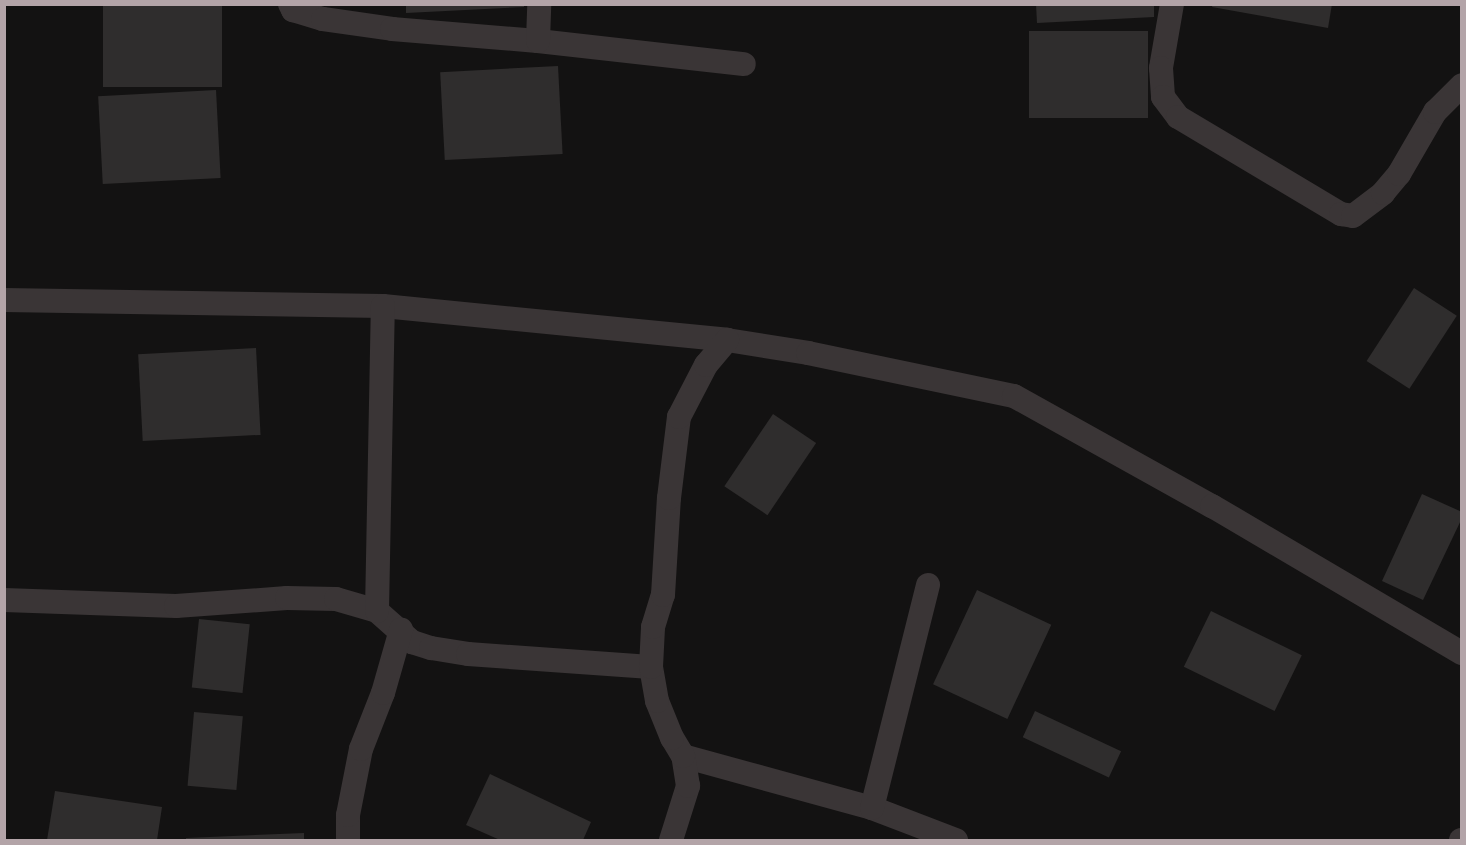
<!DOCTYPE html>
<html>
<head>
<meta charset="utf-8">
<style>
  body { margin:0 }
  #map { position:relative; width:1466px; height:845px; overflow:hidden; background:#131212; font-family:Commissioner,sans-serif }
  div>[style] { position:absolute }
  .building>* { inset:0; background:#2f2d2d; transform-origin:0 0 }
  .minor>* { height:24px; margin:-12px; padding:0 12px; transform-origin:12px; border-radius:12px; background:#3a3536 }
  span { translate:-50% -50%; white-space:nowrap; text-align:center; line-height:1.15; -webkit-text-stroke:4.5px #0e0d0d; paint-order:stroke }
  .frame { position:absolute; inset:0; border:6px solid #b3a4a8; pointer-events:none }
</style>
</head>
<body>
<div id="map">
  <div class="building">
    <i style="left:103px;top:4px;width:119px;height:83px"></i>
    <i style="clip-path:polygon(406px 4px,524px 4px,524px 7px,406px 13px)"></i>
    <i style="clip-path:polygon(1036px 4px,1154px 4px,1154px 17px,1037px 23px)"></i>
    <i style="clip-path:polygon(1213px 4px,1332px 4px,1328px 28px,1212px 7px)"></i>
    <i style="left:1029px;top:31px;width:119px;height:87px"></i>
    <i style="left:558px;top:66px;width:88px;height:118px;rotate:87deg"></i>
    <i style="left:216px;top:90px;width:88px;height:118px;rotate:87deg"></i>
    <i style="left:1414px;top:288px;width:51px;height:87px;rotate:33deg"></i>
    <i style="left:256px;top:348px;width:87px;height:118px;rotate:87deg"></i>
    <i style="left:773px;top:414px;width:52px;height:87px;rotate:34deg"></i>
    <i style="clip-path:polygon(1422px 494px,1462px 512px,1462px 518px,1423px 600px,1382px 581px)"></i>
    <i style="left:977px;top:590px;width:82px;height:104px;rotate:25deg"></i>
    <i style="left:1211px;top:611px;width:101px;height:62px;rotate:26deg"></i>
    <i style="left:199px;top:619px;width:51px;height:69px;rotate:6deg"></i>
    <i style="left:1035px;top:711px;width:95px;height:29px;rotate:25deg"></i>
    <i style="left:194px;top:712px;width:49px;height:74px;rotate:5deg"></i>
    <i style="clip-path:polygon(490px 774px,591px 822px,583px 840px,500px 840px,466px 825px)"></i>
    <i style="clip-path:polygon(55px 791px,162px 807px,157px 840px,47px 840px)"></i>
    <i style="clip-path:polygon(304px 833px,304px 840px,186px 840px,186px 838px)"></i>
  </div>
  <div class="minor">
    <i style="left:290px;top:4px;width:7px;rotate:63deg"></i>
    <i style="left:293px;top:10px;width:31px;rotate:17deg"></i>
    <i style="left:323px;top:19px;width:70px;rotate:8.2deg"></i>
    <i style="left:392px;top:29px;width:146px;rotate:4.7deg"></i>
    <i style="left:538px;top:41px;width:207px;rotate:6.4deg"></i>
    <i style="left:1172px;top:4px;width:65px;rotate:99.8deg"></i>
    <i style="left:1161px;top:68px;width:29px;rotate:86deg"></i>
    <i style="left:1163px;top:97px;width:25px;rotate:53deg"></i>
    <i style="left:1178px;top:117px;width:190px;rotate:30.8deg"></i>
    <i style="left:1341px;top:214px;width:12px;rotate:9deg"></i>
    <i style="left:1353px;top:216px;width:38px;rotate:-37deg"></i>
    <i style="left:1383px;top:193px;width:25px;rotate:-50deg"></i>
    <i style="left:1399px;top:174px;width:72px;rotate:-59.9deg"></i>
    <i style="left:1435px;top:112px;width:38px;rotate:-45deg"></i>
    <i style="left:538px;top:41px;width:37px;rotate:-88deg"></i>
    <i style="left:4px;top:300px;width:379px;rotate:0.9deg"></i>
    <i style="left:383px;top:306px;width:346px;rotate:5.6deg"></i>
    <i style="left:727px;top:340px;width:82px;rotate:9.1deg"></i>
    <i style="left:808px;top:353px;width:210px;rotate:11.8deg"></i>
    <i style="left:1014px;top:396px;width:227px;rotate:29.1deg"></i>
    <i style="left:1212px;top:506px;width:290px;rotate:30.5deg"></i>
    <i style="left:4px;top:600px;width:172px;rotate:2deg"></i>
    <i style="left:176px;top:606px;width:111px;rotate:-4.1deg"></i>
    <i style="left:287px;top:598px;width:49px;rotate:1.2deg"></i>
    <i style="left:336px;top:599px;width:43px;rotate:16.3deg"></i>
    <i style="left:377px;top:611px;width:47px;rotate:41.5deg"></i>
    <i style="left:412px;top:642px;width:20px;rotate:18deg"></i>
    <i style="left:431px;top:648px;width:37px;rotate:9deg"></i>
    <i style="left:468px;top:654px;width:183px;rotate:4.1deg"></i>
    <i style="left:377px;top:611px;width:305px;rotate:-88.9deg"></i>
    <i style="left:683px;top:756px;width:196px;rotate:15.4deg"></i>
    <i style="left:872px;top:808px;width:90px;rotate:20.9deg"></i>
    <i style="left:872px;top:808px;width:230px;rotate:-75.9deg"></i>
    <i style="left:348px;top:840px;width:25px;rotate:-90deg"></i>
    <i style="left:348px;top:815px;width:67px;rotate:-78.9deg"></i>
    <i style="left:361px;top:749px;width:60px;rotate:-68.6deg"></i>
    <i style="left:383px;top:693px;width:66px;rotate:-74.1deg"></i>
    <i style="left:671px;top:840px;width:57px;rotate:-72.5deg"></i>
    <i style="left:688px;top:786px;width:30px;rotate:-99deg"></i>
    <i style="left:683px;top:756px;width:21px;rotate:-121deg"></i>
    <i style="left:672px;top:738px;width:40px;rotate:-112deg"></i>
    <i style="left:657px;top:701px;width:35px;rotate:-100deg"></i>
    <i style="left:651px;top:667px;width:40px;rotate:-87.1deg"></i>
    <i style="left:653px;top:627px;width:34px;rotate:-73deg"></i>
    <i style="left:663px;top:595px;width:97px;rotate:-86.5deg"></i>
    <i style="left:669px;top:498px;width:82px;rotate:-83deg"></i>
    <i style="left:679px;top:417px;width:59px;rotate:-62.6deg"></i>
    <i style="left:706px;top:365px;width:33px;rotate:-50deg"></i>
    <i style="left:1461px;top:840px;width:1px"></i>
  </div>
  <div class="frame"></div>
</div>
</body>
</html>
